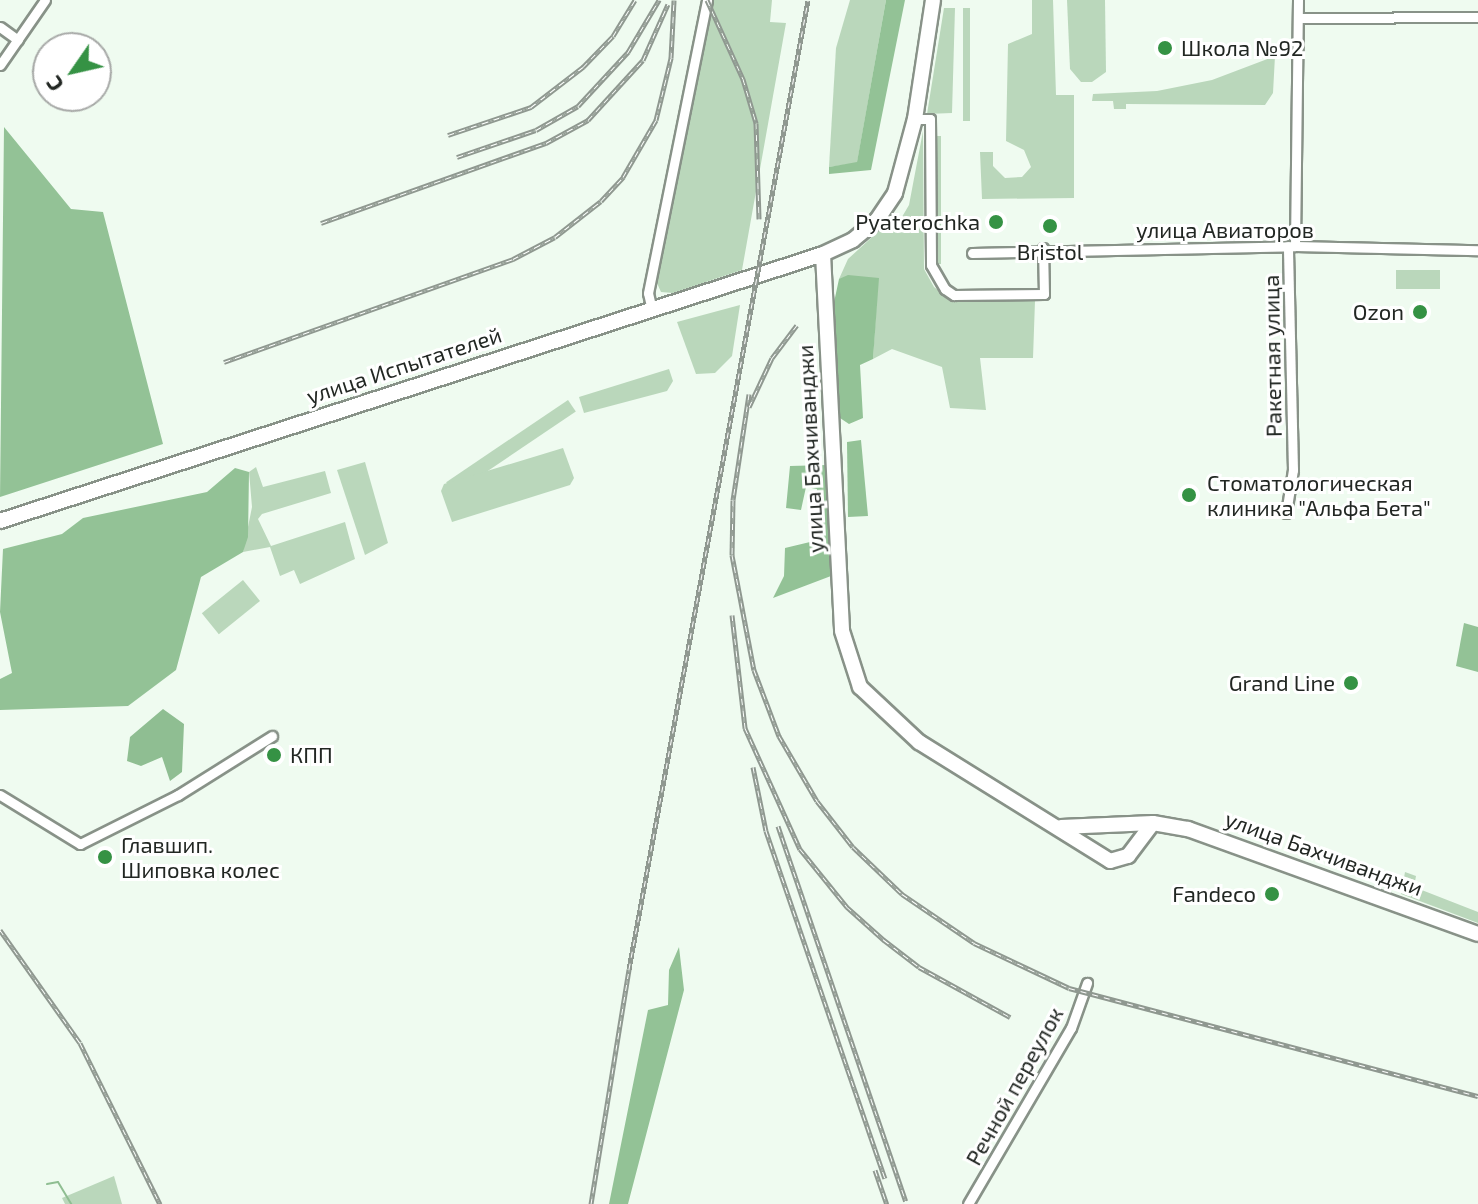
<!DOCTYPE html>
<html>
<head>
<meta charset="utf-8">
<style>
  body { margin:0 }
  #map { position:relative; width:1478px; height:1204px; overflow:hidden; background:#effbf0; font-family:"Exo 2",sans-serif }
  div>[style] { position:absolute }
  .green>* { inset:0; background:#bad7bb; transform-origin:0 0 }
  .forest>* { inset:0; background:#93c296 }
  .water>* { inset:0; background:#8fbe92 }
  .stream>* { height:2px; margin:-1px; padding:0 1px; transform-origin:1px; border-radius:1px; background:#8fbe92 }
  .roads { filter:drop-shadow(2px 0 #889288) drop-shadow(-2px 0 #889288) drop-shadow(0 2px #889288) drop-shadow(0 -2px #889288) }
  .street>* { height:9px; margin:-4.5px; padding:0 4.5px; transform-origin:4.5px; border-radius:4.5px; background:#fff }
  .secondary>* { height:14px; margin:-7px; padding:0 7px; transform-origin:7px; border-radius:7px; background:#fff }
  .rail>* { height:5px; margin-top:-2.5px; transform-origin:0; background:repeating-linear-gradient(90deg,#fff 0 6px,#8f9890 0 12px); box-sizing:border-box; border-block:2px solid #8f9890 }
  .dots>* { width:22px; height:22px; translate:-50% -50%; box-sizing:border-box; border:4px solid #fff; border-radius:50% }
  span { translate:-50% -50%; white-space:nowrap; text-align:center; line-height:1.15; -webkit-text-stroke:6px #fff; paint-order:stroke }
  .poi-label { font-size:22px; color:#222723 }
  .left { translate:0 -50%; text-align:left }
  .right { translate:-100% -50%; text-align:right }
  .street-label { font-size:22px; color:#222723 }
  .north { position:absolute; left:32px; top:32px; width:80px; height:80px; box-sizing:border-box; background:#fff; border:2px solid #a7a9a7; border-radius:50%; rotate:236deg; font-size:22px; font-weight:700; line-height:32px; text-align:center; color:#222723 }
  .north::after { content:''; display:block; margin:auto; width:28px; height:36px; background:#359244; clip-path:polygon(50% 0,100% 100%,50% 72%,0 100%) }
</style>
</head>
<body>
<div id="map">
  <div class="green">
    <i style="clip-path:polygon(712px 0,772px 0,770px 22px,786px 23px,742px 270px,673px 293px,661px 292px,656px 281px)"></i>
    <i style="clip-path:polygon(850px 0,886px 0,857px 163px,829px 167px,836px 48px)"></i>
    <i style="clip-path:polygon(1032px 0,1053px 0,1056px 95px,1074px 95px,1074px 198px,982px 199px,980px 152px,993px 152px,993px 166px,1005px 178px,1022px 177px,1031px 167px,1024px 150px,1006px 141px,1008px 44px,1032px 34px)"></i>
    <i style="clip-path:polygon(1067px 0,1105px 0,1106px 72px,1092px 82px,1081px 82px,1070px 69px)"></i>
    <i style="clip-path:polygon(944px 8px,955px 8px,952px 113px,927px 114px)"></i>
    <i style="left:963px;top:8px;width:7px;height:113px"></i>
    <i style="clip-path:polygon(1275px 56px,1273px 93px,1265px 105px,1126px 104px,1126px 109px,1114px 109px,1113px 101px,1092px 101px,1093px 94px,1157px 91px,1212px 80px)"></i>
    <i style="clip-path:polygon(923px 131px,924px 269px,934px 287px,951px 300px,1035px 301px,1033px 358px,980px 358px,986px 410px,950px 408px,942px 367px,892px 349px,873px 359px,878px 279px,839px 279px,848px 259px,882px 228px,899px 222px,909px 205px)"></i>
    <i style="left:931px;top:136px;width:10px;height:128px"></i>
    <i style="left:1396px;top:270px;width:44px;height:19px"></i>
    <i style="clip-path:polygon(740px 305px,732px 356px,715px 373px,696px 374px,677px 322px)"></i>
    <i style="clip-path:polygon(669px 369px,673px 381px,667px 391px,584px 413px,579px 397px)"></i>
    <i style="left:568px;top:400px;width:14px;height:147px;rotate:56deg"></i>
    <i style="clip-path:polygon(563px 448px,574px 478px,570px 485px,452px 522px,441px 491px,444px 484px)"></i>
    <i style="clip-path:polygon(365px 462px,388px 543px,365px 555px,337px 470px)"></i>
    <i style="clip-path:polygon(256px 467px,263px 487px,325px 471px,331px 493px,262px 514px,258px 519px,271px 546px,345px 522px,355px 559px,300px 584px,294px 570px,280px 576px,270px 547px,243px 552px,252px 507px,249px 472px)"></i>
    <i style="left:243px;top:580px;width:27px;height:53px;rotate:51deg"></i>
    <i style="clip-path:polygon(1405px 872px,1416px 876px,1414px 887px,1478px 912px,1478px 923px,1401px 894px)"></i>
    <i style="clip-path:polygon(114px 1176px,122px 1204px,65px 1204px,62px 1198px)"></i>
  </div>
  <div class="forest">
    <i style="clip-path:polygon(886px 0,905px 0,871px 170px,829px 174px,829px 167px,857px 162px)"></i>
    <i style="clip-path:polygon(4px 127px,71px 209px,103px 212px,163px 444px,0 497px)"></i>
    <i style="clip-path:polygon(848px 275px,879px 278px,873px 359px,860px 365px,863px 418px,849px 424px,840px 418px,833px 307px,839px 279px)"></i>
    <i style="clip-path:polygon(861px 440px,868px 516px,848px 517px,847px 442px)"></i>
    <i style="clip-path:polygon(827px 465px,831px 576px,773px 598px,784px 576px,785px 548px,810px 542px,817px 489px,806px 487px,801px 510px,786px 508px,790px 466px)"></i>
    <i style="clip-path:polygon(235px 468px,249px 472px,248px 537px,243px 552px,201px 577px,176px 670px,128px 706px,0 710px,0 679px,12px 673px,0 612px,3px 549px,62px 534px,83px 518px,207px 492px)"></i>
    <i style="clip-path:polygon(1464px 623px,1478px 627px,1478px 672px,1456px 666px)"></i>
    <i style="clip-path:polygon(679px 947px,684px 990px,628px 1204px,609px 1204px,648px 1010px,668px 1005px,669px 970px)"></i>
  </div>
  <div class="water">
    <i style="clip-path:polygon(163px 709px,184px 724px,182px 772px,170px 781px,162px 757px,141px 766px,127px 761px,130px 737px)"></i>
  </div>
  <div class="stream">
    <i style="left:47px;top:1184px;width:11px;rotate:-10deg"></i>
    <i style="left:58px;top:1182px;width:26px;rotate:59deg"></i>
  </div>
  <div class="roads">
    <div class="street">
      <i style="left:1299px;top:18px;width:179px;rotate:-0.3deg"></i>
      <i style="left:0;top:27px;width:22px;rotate:36deg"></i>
      <i style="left:0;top:65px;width:79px;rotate:-55.3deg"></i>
      <i style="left:915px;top:119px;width:15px"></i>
      <i style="left:930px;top:119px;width:146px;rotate:89.6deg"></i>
      <i style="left:931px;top:265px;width:28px;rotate:60deg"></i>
      <i style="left:945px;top:289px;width:11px;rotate:34deg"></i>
      <i style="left:954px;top:295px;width:90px;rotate:-0.6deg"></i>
      <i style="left:1044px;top:294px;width:46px;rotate:-91.2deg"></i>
      <i style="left:1295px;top:246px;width:246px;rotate:-89.3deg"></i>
      <i style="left:972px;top:253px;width:323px;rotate:-1.2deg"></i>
      <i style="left:1295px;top:246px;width:183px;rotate:1.3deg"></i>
      <i style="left:651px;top:306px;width:13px;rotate:-103deg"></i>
      <i style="left:648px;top:293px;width:299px;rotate:-78.6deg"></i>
      <i style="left:1286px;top:513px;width:44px;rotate:-80.8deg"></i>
      <i style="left:1293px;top:470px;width:224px;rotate:-91.3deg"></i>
      <i style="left:0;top:795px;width:94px;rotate:31.5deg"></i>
      <i style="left:80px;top:844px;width:110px;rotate:-26.6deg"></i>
      <i style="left:178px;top:795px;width:111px;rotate:-32.1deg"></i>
      <i style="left:968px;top:1204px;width:204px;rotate:-59.7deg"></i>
      <i style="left:1071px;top:1028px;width:48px;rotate:-70.4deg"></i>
    </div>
    <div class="secondary">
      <i style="left:823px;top:254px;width:377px;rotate:87.1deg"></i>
      <i style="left:842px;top:631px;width:59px;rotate:72.2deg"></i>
      <i style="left:860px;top:687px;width:81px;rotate:43deg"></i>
      <i style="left:919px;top:742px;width:225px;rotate:31.9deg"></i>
      <i style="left:1110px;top:861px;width:19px;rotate:-16deg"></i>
      <i style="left:1128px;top:856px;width:41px;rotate:-52.9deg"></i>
      <i style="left:0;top:521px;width:865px;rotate:-17.97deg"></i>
      <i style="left:823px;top:254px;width:33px;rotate:-25deg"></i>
      <i style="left:853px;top:240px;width:31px;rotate:-40deg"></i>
      <i style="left:877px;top:220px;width:32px;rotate:-56deg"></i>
      <i style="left:895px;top:193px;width:77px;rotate:-74.9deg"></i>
      <i style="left:915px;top:119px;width:120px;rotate:-81.4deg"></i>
      <i style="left:1061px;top:827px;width:92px;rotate:-2.5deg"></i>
      <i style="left:1153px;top:823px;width:36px;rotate:10deg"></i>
      <i style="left:1188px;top:829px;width:308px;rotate:19.9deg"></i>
    </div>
  </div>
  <div class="rail">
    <i style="left:707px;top:0;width:87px;rotate:65.5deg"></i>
    <i style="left:743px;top:79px;width:46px;rotate:73.5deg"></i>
    <i style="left:756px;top:123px;width:96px;rotate:88.2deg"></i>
    <i style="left:448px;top:135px;width:88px;rotate:-18.6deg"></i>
    <i style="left:531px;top:107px;width:66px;rotate:-37.6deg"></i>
    <i style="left:583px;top:67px;width:43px;rotate:-45.9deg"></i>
    <i style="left:613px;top:36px;width:42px;rotate:-58.6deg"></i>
    <i style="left:457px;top:157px;width:83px;rotate:-18.9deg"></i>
    <i style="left:536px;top:130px;width:48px;rotate:-29.7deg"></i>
    <i style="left:578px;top:106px;width:74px;rotate:-47.2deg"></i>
    <i style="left:628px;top:52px;width:61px;rotate:-59.2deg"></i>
    <i style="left:321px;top:223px;width:239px;rotate:-19.6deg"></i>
    <i style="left:546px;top:143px;width:48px;rotate:-28.7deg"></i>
    <i style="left:588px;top:120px;width:81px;rotate:-47.5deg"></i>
    <i style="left:643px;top:60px;width:61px;rotate:-65.9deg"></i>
    <i style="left:224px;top:362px;width:307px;rotate:-19.6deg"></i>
    <i style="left:513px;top:259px;width:47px;rotate:-27.6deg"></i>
    <i style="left:555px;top:237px;width:58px;rotate:-38deg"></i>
    <i style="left:601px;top:201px;width:33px;rotate:-47deg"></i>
    <i style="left:623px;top:177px;width:66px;rotate:-59.9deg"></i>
    <i style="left:656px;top:120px;width:64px;rotate:-76.4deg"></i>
    <i style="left:671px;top:58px;width:58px;rotate:-87deg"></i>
    <i style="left:749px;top:394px;width:107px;rotate:98.6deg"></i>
    <i style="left:733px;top:500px;width:55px;rotate:91deg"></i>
    <i style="left:732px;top:555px;width:117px;rotate:79.2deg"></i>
    <i style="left:754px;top:670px;width:71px;rotate:69.3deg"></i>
    <i style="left:779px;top:736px;width:75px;rotate:59.7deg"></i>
    <i style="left:817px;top:801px;width:58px;rotate:52deg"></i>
    <i style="left:853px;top:847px;width:68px;rotate:43.8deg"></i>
    <i style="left:902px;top:894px;width:87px;rotate:34.2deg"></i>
    <i style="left:974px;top:943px;width:105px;rotate:25.3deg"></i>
    <i style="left:1069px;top:988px;width:423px;rotate:14.8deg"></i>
    <i style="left:749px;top:407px;width:54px;rotate:-64.9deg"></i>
    <i style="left:772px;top:358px;width:41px;rotate:-52.9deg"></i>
    <i style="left:732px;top:615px;width:114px;rotate:83.4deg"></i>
    <i style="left:745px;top:728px;width:133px;rotate:65.6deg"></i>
    <i style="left:800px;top:849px;width:75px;rotate:51deg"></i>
    <i style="left:847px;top:907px;width:50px;rotate:41.7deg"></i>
    <i style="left:884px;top:940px;width:44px;rotate:37.6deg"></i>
    <i style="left:919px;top:967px;width:104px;rotate:28.8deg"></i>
    <i style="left:753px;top:767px;width:65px;rotate:78.5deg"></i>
    <i style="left:766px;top:831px;width:367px;rotate:71.1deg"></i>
    <i style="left:778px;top:826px;width:396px;rotate:71.2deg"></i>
    <i style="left:0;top:930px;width:138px;rotate:54.7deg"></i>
    <i style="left:80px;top:1043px;width:180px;rotate:63.6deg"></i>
    <i style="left:875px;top:1170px;width:36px;rotate:71deg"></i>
    <i style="left:591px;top:1204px;width:238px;rotate:-80.8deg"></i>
    <i style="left:629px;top:969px;width:985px;rotate:-79.53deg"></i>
  </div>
  <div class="dots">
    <i style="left:1165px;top:48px;background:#359244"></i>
    <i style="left:996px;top:222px;background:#359244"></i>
    <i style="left:1050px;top:226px;background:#359244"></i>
    <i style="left:1420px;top:312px;background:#359244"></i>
    <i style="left:1189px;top:495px;background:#359244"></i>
    <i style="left:1351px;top:683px;background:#359244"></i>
    <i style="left:274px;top:755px;background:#359244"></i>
    <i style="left:105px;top:857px;background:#359244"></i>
    <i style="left:1272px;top:894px;background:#359244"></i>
  </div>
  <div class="poi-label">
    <span class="left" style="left:1181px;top:48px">Школа №92</span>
    <span class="right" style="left:980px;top:222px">Pyaterochka</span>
    <span style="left:1050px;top:252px">Bristol</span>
    <span class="right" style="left:1404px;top:312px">Ozon</span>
    <span class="left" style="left:1207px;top:495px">Стоматологическая<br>клиника "Альфа Бета"</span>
    <span class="right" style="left:1335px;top:683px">Grand Line</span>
    <span class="left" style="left:290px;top:755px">КПП</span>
    <span class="left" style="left:121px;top:857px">Главшип.<br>Шиповка колес</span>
    <span class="right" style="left:1256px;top:894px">Fandeco</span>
  </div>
  <div class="street-label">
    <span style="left:1225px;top:230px">улица Авиаторов</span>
    <span style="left:1272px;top:356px;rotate:-91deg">Ракетная улица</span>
    <span style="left:404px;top:365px;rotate:-18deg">улица Испытателей</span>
    <span style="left:810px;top:449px;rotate:-93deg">улица Бахчиванджи</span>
    <span style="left:1324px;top:853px;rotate:20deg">улица Бахчиванджи</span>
    <span style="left:1014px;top:1086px;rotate:-61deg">Речной переулок</span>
  </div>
  <div class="north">С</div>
</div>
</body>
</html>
